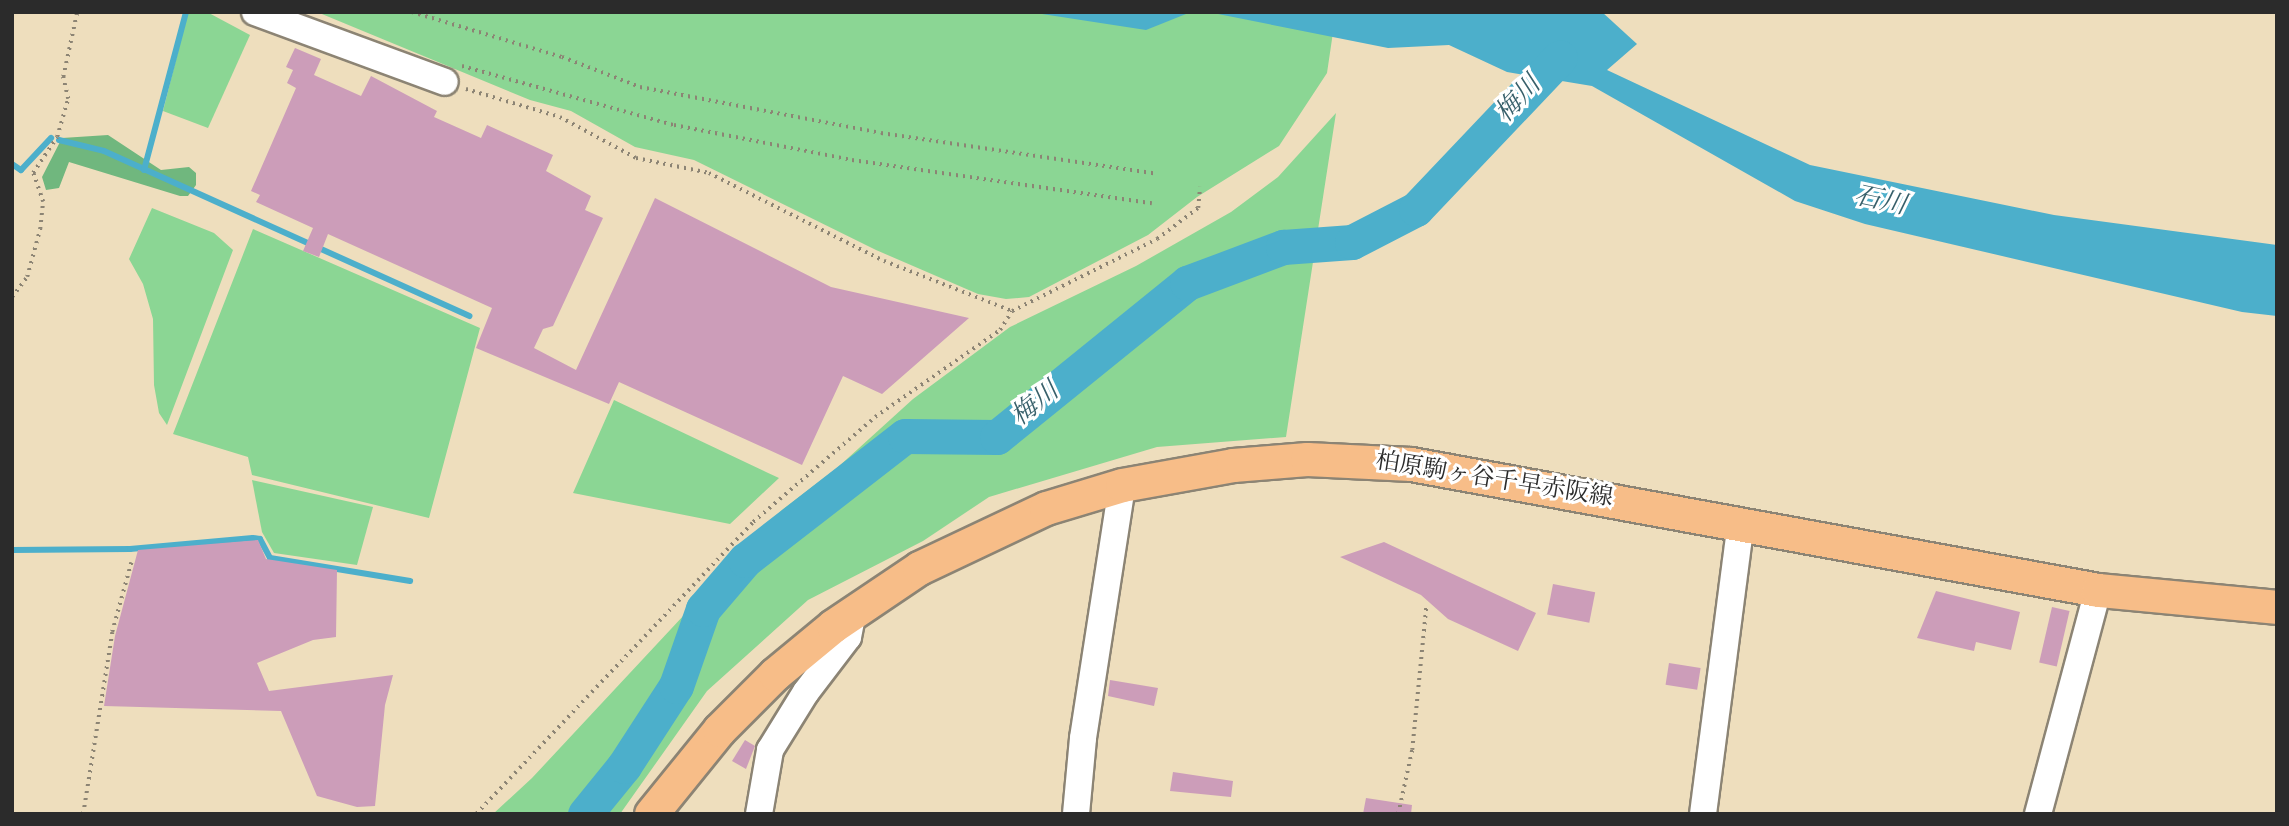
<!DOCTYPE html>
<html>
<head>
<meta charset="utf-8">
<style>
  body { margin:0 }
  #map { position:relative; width:2289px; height:826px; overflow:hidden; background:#eedebd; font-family:Vollkorn,"Noto Serif JP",serif }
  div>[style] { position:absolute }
  .green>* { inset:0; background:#8bd694 }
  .forest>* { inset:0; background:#70b77e }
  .water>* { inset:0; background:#4cafcb }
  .stream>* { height:6px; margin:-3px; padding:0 3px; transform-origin:3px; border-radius:3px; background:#4cafcb }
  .river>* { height:35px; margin:-17.5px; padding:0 17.5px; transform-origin:17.5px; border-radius:17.5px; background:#4cafcb }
  .building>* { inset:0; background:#cc9db9; transform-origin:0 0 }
  .path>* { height:3.5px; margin-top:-1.75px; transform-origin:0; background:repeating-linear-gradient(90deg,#8c8474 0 2px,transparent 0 7px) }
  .roads { filter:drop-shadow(2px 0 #8c8474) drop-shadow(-2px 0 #8c8474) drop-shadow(0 2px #8c8474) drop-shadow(0 -2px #8c8474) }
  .minor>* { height:26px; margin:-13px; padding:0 13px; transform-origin:13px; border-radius:13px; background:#fff }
  .major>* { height:33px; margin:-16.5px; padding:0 16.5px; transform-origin:16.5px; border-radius:16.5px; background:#f7bd88 }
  span { translate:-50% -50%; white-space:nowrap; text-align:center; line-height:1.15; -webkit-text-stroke:6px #fff; paint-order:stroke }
  .street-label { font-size:24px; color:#2b2b2b }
  .water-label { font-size:26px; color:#38606b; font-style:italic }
  .frame { position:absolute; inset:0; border:14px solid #2b2b2b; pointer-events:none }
</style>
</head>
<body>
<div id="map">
  <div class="green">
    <i style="clip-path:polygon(188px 12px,207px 12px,250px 35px,208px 128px,163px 111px)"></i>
    <i style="clip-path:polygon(317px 12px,1336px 12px,1327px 73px,1279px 146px,1197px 197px,1148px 235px,1029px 297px,1006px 299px,978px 294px,876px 250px,694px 160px,635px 147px,571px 111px,530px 100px)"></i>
    <i style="clip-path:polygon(1336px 113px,1286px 437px,1157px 447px,989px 497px,923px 541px,808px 600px,707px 691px,620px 814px,493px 814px,532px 778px,782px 510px,837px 468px,913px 399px,1010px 327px,1136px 266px,1231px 212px,1278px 177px)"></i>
    <i style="clip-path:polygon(152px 208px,214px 233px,233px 250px,167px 425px,159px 413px,154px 385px,153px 319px,143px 284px,129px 259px)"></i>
    <i style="clip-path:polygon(253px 229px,480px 328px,429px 518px,252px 475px,248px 457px,173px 434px)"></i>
    <i style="clip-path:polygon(614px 400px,766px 472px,779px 478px,730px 524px,573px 493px)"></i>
    <i style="clip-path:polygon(252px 480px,373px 507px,357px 565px,274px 553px,262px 532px)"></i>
  </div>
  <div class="forest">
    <i style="clip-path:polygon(108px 135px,161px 170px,189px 167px,196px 173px,196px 185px,188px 196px,180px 196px,69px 162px,59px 188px,46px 190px,42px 177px,62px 138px)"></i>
  </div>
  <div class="water">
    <i style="clip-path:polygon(1029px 12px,1191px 12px,1146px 30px)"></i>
    <i style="clip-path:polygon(1208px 12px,1602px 12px,1637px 44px,1607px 70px,1810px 165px,2054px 215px,2277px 245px,2277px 316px,2242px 312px,1865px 224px,1795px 201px,1592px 86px,1507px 72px,1449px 45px,1388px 48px)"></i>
  </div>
  <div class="stream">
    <i style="left:59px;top:140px;width:46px;rotate:13.7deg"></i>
    <i style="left:104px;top:151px;width:401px;rotate:24.3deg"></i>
    <i style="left:12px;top:164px;width:11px;rotate:34deg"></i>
    <i style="left:21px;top:170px;width:44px;rotate:-46.8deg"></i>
    <i style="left:144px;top:170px;width:163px;rotate:-75.1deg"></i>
    <i style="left:12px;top:550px;width:118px;rotate:-0.5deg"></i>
    <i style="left:130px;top:549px;width:123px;rotate:-5.1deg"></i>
    <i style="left:253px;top:538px;width:7px;rotate:8deg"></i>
    <i style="left:260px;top:539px;width:21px;rotate:62deg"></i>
    <i style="left:270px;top:558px;width:142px;rotate:9.3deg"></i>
  </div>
  <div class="river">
    <i style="left:585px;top:814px;width:62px;rotate:-50.9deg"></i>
    <i style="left:624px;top:766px;width:95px;rotate:-57deg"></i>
    <i style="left:676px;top:686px;width:82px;rotate:-70.7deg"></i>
    <i style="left:703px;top:609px;width:65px;rotate:-49.4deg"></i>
    <i style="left:745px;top:560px;width:202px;rotate:-37.8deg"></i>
    <i style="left:905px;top:436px;width:92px;rotate:0.6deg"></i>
    <i style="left:997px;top:437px;width:245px;rotate:-39deg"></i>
    <i style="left:1187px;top:283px;width:103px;rotate:-20.6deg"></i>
    <i style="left:1283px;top:247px;width:69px;rotate:-4.1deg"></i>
    <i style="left:1352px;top:242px;width:72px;rotate:-27.3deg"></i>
    <i style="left:1416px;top:209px;width:209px;rotate:-46.5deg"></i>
  </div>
  <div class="building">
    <i style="clip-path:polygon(295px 48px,321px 59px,314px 75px,361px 96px,371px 76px,437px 111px,434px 117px,481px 138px,487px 125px,553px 155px,546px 171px,591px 196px,585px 210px,603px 218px,553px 326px,543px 329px,534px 348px,576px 370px,655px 198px,831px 287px,969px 318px,882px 394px,843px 376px,802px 465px,619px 382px,609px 404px,476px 348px,492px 308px,328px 234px,319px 257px,303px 251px,313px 228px,256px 202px,260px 195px,251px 191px,296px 88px,287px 83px,293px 70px,286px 67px)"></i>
    <i style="clip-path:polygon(258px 540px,266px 559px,337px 570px,336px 637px,313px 640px,257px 663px,269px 691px,393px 675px,385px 705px,375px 806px,357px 807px,317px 796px,281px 711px,104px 706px,115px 636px,138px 550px)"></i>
    <i style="clip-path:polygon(1384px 542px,1536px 613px,1518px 651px,1448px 619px,1421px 595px,1340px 557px)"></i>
    <i style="left:1553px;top:584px;width:43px;height:31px;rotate:11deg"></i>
    <i style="clip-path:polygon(1936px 591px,2020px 612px,2011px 650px,1976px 642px,1974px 651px,1917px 638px)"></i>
    <i style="left:2052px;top:607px;width:18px;height:57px;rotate:13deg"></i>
    <i style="left:1669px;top:663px;width:32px;height:22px;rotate:9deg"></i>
    <i style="clip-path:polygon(1110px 680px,1158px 688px,1154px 706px,1108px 696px)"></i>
    <i style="clip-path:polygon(745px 740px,755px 746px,746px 769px,732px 761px)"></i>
    <i style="clip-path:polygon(1173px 772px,1233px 781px,1231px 797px,1170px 791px)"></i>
    <i style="clip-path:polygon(1366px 798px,1412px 805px,1411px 814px,1363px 814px)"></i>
  </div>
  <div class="path">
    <i style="left:412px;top:12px;width:157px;rotate:16.7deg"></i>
    <i style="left:562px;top:57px;width:84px;rotate:21deg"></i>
    <i style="left:640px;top:87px;width:245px;rotate:10.8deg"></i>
    <i style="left:881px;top:133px;width:279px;rotate:8.4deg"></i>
    <i style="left:462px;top:66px;width:220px;rotate:15.6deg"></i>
    <i style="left:674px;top:125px;width:181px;rotate:11.1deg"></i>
    <i style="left:852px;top:160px;width:303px;rotate:8.2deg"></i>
    <i style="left:466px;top:89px;width:98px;rotate:16.6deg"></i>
    <i style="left:560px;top:117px;width:86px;rotate:28.3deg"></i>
    <i style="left:636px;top:158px;width:75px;rotate:11.6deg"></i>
    <i style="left:709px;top:173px;width:196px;rotate:26.7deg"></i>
    <i style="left:884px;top:261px;width:137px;rotate:21.3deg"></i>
    <i style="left:1012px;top:311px;width:162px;rotate:-26.4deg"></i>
    <i style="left:1157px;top:239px;width:51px;rotate:-37.1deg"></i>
    <i style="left:1198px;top:208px;width:21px;rotate:-85deg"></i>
    <i style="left:12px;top:297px;width:25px;rotate:-53deg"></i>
    <i style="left:27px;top:277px;width:50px;rotate:-74.8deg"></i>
    <i style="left:40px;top:229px;width:27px;rotate:-84deg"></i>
    <i style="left:43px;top:202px;width:31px;rotate:-109deg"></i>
    <i style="left:33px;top:173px;width:43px;rotate:-56.3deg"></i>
    <i style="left:57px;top:137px;width:40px;rotate:-74deg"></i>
    <i style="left:68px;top:99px;width:23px;rotate:-103deg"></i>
    <i style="left:63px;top:77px;width:66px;rotate:-77.8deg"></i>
    <i style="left:83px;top:814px;width:184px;rotate:-80.9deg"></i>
    <i style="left:112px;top:632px;width:72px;rotate:-74.6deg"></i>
    <i style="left:476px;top:814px;width:402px;rotate:-46.5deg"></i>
    <i style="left:753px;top:522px;width:161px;rotate:-40.7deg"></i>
    <i style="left:875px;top:417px;width:152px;rotate:-34.8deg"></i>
    <i style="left:1000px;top:330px;width:22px;rotate:-58deg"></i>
    <i style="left:1398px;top:814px;width:66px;rotate:-77.7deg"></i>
    <i style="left:1412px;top:750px;width:144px;rotate:-84.4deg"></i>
  </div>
  <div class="roads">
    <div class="minor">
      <i style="left:255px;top:12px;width:202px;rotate:20.2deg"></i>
      <i style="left:759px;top:814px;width:65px;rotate:-80.2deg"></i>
      <i style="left:770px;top:750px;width:68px;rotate:-58.2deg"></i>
      <i style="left:806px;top:692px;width:69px;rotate:-52.6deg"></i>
      <i style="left:848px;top:637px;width:25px;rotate:-79deg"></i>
      <i style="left:1076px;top:814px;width:76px;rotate:-84.7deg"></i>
      <i style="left:1083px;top:738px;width:256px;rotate:-81.2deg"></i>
      <i style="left:1703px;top:814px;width:294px;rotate:-82.6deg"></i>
      <i style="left:2038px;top:814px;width:232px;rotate:-75deg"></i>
    </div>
    <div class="major">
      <i style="left:651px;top:814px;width:108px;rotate:-51deg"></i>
      <i style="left:719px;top:730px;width:79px;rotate:-45deg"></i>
      <i style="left:775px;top:674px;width:75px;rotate:-39.6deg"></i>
      <i style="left:833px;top:626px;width:104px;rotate:-34deg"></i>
      <i style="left:919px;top:568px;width:140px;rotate:-25.3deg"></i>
      <i style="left:1046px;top:508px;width:79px;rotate:-16.8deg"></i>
      <i style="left:1122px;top:485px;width:113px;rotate:-10.2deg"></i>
      <i style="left:1233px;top:465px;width:74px;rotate:-4.6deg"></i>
      <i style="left:1307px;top:459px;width:104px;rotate:2.8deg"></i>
      <i style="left:1411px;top:464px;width:698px;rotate:10.39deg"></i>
      <i style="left:2098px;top:590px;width:180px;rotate:5.4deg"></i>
    </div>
  </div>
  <div class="street-label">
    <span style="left:1494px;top:481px;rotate:9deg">柏原駒ヶ谷千早赤阪線</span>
  </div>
  <div class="water-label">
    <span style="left:1519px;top:100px;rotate:-47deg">梅川</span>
    <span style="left:1880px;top:202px;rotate:12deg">石川</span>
    <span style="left:1036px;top:405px;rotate:-39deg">梅川</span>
  </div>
  <div class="frame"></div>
</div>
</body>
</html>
